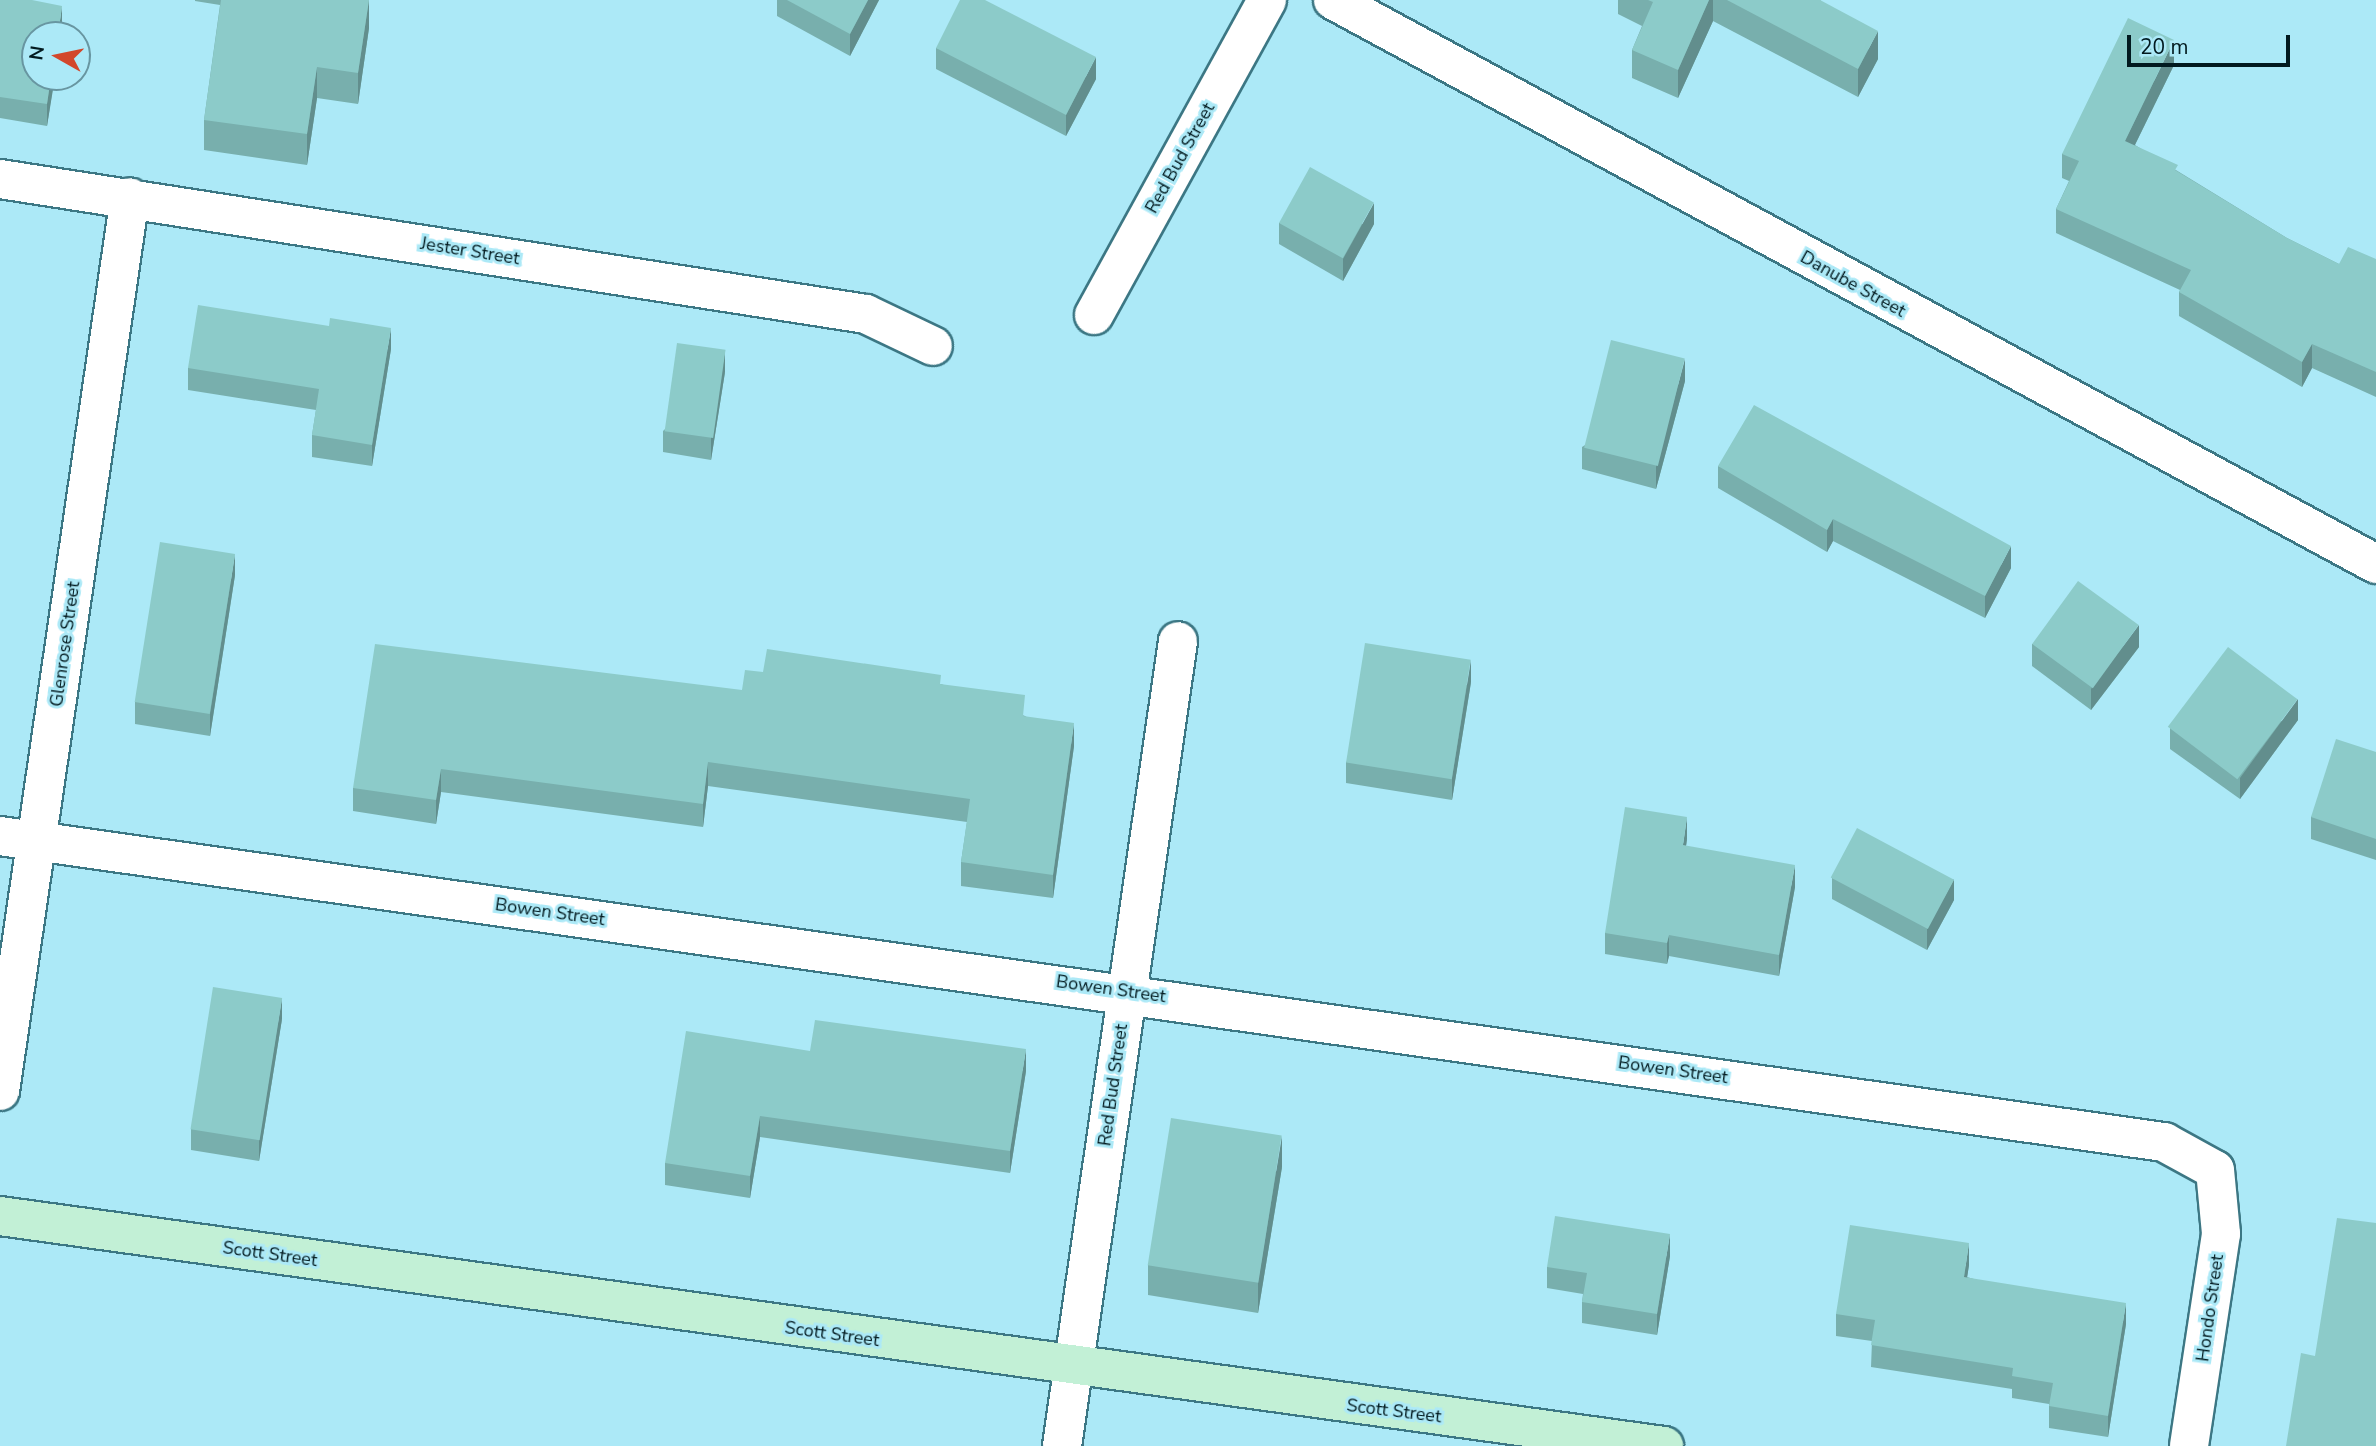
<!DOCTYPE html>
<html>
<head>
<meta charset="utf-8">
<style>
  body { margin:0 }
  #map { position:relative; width:2376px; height:1446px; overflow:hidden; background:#ace9f7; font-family:"Nunito Sans",sans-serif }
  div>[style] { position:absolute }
  .roads { filter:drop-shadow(2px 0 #3c7784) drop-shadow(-2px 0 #3c7784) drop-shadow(0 2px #3c7784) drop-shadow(0 -2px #3c7784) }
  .street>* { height:38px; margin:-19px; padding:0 19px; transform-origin:19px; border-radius:19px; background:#fff }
  .secondary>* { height:38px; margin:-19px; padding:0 19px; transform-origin:19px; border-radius:19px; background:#c2f0d6 }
  .wall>* { inset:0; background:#78afad }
  .shaded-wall>* { inset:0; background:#628e8d }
  .building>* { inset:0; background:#8ccbc9; transform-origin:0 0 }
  span { translate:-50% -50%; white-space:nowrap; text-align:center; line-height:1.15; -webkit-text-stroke:6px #ace9f7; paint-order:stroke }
  .street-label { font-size:18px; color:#021a1f }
  .north { position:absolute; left:21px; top:21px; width:70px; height:70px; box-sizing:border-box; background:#ace9f7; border:2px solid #6896a1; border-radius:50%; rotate:279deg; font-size:19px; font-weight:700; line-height:28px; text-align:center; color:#021a1f }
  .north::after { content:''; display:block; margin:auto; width:24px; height:32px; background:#d2472b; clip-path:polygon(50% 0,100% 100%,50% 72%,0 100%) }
  .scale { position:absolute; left:2127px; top:35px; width:163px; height:32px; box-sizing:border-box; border:4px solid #021a1f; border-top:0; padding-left:9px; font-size:21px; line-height:24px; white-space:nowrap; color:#021a1f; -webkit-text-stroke:5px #ace9f7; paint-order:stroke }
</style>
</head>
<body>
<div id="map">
  <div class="roads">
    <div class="street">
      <i style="left:1333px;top:0;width:1186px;rotate:28.4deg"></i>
      <i style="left:0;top:179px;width:876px;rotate:8.86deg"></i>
      <i style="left:866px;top:314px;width:74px;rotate:25.5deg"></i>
      <i style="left:1094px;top:315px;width:359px;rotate:-61.2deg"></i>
      <i style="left:0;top:836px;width:2186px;rotate:8.05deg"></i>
      <i style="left:2164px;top:1142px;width:58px;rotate:28.8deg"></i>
      <i style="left:2215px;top:1170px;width:64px;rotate:84.6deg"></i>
      <i style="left:2221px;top:1234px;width:214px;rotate:98.6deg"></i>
      <i style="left:0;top:1091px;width:903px;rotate:-81.73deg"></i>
      <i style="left:1062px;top:1446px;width:813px;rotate:-81.8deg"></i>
    </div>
    <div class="secondary">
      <i style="left:0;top:1216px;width:1680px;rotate:7.87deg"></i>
    </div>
  </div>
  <div class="wall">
    <i style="clip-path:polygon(0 0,62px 28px,47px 126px,0 118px)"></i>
    <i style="clip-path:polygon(195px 0,369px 0,369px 28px,358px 104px,317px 98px,307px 165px,204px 150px,204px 120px,220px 5px,195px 1px)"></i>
    <i style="clip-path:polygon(777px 0,879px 0,850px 56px,777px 16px)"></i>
    <i style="clip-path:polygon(1618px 0,1820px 0,1878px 59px,1858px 97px,1713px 21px,1678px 98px,1632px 78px,1632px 50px,1642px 26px,1618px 14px)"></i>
    <i style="clip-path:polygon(936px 48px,1096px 79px,1066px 136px,936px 69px)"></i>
    <i style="clip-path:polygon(2174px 65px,2135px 145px,2287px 238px,2339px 264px,2376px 259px,2376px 397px,2312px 368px,2302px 387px,2179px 316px,2179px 292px,2180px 290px,2056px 233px,2056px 209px,2069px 181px,2062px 178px,2062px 154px)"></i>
    <i style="clip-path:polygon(1279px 223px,1374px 224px,1343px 281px,1279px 244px)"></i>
    <i style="clip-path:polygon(391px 349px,372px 466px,312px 457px,312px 435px,316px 410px,188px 390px,188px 368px)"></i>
    <i style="clip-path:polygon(725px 372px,711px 460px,663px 452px,663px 431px)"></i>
    <i style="clip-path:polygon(1685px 381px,1656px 489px,1582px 469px,1582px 447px)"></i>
    <i style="clip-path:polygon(1718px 466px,2011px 568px,1985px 618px,1833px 541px,1827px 552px,1718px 488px)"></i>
    <i style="clip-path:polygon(235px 575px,210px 736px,135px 724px,135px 702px)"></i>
    <i style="clip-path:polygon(2032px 644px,2139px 647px,2091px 710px,2032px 666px)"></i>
    <i style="clip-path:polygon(763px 672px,941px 684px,1025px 716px,1074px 746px,1053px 898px,961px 886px,961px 862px,967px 822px,708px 786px,703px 827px,441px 792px,436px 824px,353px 811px,353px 788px,742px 690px)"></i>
    <i style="clip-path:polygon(1471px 682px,1452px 800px,1346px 783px,1346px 762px)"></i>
    <i style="clip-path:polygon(2298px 720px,2240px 799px,2170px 749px,2170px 728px)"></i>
    <i style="clip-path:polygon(2376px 752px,2376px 860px,2311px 839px,2311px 817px)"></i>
    <i style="clip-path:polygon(1687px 839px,1686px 846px,1795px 887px,1779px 976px,1669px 956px,1667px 964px,1605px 954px,1605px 933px)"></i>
    <i style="clip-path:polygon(1832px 878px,1954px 900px,1927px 950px,1832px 899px)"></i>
    <i style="clip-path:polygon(282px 1019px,259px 1161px,191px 1150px,191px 1129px)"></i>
    <i style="clip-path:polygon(810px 1051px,1026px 1071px,1010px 1173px,760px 1137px,750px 1198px,665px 1185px,665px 1163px)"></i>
    <i style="clip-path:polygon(1282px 1167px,1258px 1313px,1148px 1295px,1148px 1265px)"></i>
    <i style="clip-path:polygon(1670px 1256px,1657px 1335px,1582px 1323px,1582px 1302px,1583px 1294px,1547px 1288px,1547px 1267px)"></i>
    <i style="clip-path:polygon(1969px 1265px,1967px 1277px,2126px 1324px,2108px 1437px,2049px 1428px,2049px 1404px,2012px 1398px,2012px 1389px,1871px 1367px,1872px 1341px,1836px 1336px,1836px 1314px)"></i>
  </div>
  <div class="shaded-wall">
    <i style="clip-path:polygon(369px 0,369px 28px,358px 104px,358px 73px)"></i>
    <i style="clip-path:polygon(868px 0,879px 0,850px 56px,850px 34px)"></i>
    <i style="clip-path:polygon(1709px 0,1713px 0,1713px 21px,1678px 98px,1678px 70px)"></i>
    <i style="clip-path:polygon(62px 6px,62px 28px,61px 35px,58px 35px)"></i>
    <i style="clip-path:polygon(1878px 31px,1878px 59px,1858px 97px,1858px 69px)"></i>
    <i style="clip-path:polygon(2174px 40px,2174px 65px,2125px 165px,2125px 141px)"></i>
    <i style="clip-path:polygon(1096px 57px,1096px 79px,1066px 136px,1066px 115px)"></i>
    <i style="clip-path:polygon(317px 67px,317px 98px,307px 165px,307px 134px)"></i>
    <i style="clip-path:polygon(51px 77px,55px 77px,47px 126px,47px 104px)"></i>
    <i style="clip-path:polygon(1374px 203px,1374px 224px,1343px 281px,1343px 259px)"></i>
    <i style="clip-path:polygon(391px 328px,391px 349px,372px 466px,372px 445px)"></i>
    <i style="clip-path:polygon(2312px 344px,2312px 368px,2302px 387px,2302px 362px)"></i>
    <i style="clip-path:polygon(725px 350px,725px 372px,711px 460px,711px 438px)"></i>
    <i style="clip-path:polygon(1685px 359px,1685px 381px,1656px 489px,1656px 467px)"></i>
    <i style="clip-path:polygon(1833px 519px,1833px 541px,1827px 552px,1827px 530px)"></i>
    <i style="clip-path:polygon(2011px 546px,2011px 568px,1985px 618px,1985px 596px)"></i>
    <i style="clip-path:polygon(235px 554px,235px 575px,210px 736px,210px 714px)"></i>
    <i style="clip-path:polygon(2139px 625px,2139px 647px,2091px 710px,2091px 689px)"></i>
    <i style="clip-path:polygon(1471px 660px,1471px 682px,1452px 800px,1452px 778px)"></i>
    <i style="clip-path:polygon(2298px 699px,2298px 720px,2240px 799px,2240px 778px)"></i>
    <i style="clip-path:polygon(1074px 723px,1074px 746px,1053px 898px,1053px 875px)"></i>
    <i style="clip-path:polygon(708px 762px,708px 786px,703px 827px,703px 804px)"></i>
    <i style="clip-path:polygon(441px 769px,441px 792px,436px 824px,436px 800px)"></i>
    <i style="clip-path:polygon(1687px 817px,1687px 839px,1683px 867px,1683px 845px)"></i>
    <i style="clip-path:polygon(1795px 865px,1795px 887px,1779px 976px,1779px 955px)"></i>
    <i style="clip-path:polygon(1954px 879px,1954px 900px,1927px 950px,1927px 929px)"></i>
    <i style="clip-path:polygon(1669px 935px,1669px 956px,1667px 964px,1667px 943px)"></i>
    <i style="clip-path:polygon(282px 998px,282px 1019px,259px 1161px,259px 1140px)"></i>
    <i style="clip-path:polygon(1026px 1049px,1026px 1071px,1010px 1173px,1010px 1151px)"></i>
    <i style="clip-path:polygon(760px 1116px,760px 1137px,750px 1198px,750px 1176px)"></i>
    <i style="clip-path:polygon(1282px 1136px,1282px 1167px,1258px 1313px,1258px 1282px)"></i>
    <i style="clip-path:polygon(1670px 1234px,1670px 1256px,1657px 1335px,1657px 1314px)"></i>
    <i style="clip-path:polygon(1969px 1243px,1969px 1265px,1964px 1298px,1964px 1277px)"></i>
    <i style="clip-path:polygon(2126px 1303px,2126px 1324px,2108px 1437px,2108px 1416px)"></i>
  </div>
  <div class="building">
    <i style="clip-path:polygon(0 0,32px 0,62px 6px,58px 35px,35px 35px,35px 77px,51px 77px,47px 104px,0 97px)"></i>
    <i style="clip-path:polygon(221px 0,369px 0,358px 73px,317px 67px,307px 134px,204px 120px)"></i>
    <i style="clip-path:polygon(787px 0,868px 0,850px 34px)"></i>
    <i style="clip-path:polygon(960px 0,985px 0,1096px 57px,1066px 115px,936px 48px)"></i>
    <i style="clip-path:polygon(1648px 0,1709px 0,1678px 70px,1632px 50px,1653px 2px)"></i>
    <i style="clip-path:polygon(1727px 0,1820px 0,1878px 31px,1858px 69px)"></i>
    <i style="clip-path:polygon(2128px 18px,2174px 40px,2125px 141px,2178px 165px,2175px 170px,2287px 238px,2339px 264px,2348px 247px,2376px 259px,2376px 372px,2312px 344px,2302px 362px,2179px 292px,2191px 270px,2056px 209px,2079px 161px,2062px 154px)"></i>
    <i style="left:1310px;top:167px;width:73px;height:64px;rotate:29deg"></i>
    <i style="clip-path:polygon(198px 305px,329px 326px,330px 318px,391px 328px,372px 445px,312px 435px,319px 389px,188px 368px)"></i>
    <i style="left:1611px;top:340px;width:76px;height:111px;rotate:14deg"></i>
    <i style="left:677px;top:343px;width:49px;height:89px;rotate:8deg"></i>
    <i style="clip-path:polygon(1754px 405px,2011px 546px,1985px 596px,1833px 519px,1827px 530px,1718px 466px)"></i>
    <i style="left:160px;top:542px;width:76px;height:162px;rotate:9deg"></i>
    <i style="left:2078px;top:581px;width:75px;height:78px;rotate:36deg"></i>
    <i style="left:1365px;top:643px;width:107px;height:121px;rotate:9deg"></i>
    <i style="clip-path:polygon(375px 644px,742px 690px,745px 670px,763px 672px,767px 649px,941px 675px,940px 684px,1025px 695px,1023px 716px,1074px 723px,1053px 875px,961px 862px,970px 799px,708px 762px,703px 804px,441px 769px,436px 800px,353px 788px)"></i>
    <i style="left:2228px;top:647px;width:87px;height:100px;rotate:37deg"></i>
    <i style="clip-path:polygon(2336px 739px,2376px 752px,2376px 839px,2311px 817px)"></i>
    <i style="clip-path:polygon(1625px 807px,1687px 817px,1683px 845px,1795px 865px,1779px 955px,1669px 935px,1667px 943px,1605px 933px)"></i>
    <i style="left:1857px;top:828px;width:110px;height:56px;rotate:28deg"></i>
    <i style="left:213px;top:987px;width:70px;height:144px;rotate:9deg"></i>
    <i style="clip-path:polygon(815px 1020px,1026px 1049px,1010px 1151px,760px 1116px,750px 1176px,665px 1163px,686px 1031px,810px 1051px)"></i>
    <i style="left:1171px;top:1118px;width:112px;height:149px;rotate:9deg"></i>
    <i style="clip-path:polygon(1555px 1216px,1670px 1234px,1657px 1314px,1582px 1302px,1587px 1273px,1547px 1267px)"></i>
    <i style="clip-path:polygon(2337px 1218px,2376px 1223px,2376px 1446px,2286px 1446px,2301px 1353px,2315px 1356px)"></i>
    <i style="clip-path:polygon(1850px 1225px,1969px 1243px,1964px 1277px,2126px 1303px,2108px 1416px,2049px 1406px,2053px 1383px,2012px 1376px,2013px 1368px,1871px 1345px,1875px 1320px,1836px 1314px)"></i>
  </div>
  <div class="street-label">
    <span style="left:1180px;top:158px;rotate:-61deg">Red Bud Street</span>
    <span style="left:470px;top:251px;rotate:9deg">Jester Street</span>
    <span style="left:1853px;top:284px;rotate:29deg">Danube Street</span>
    <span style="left:65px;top:644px;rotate:-82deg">Glenrose Street</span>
    <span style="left:550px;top:912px;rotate:8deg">Bowen Street</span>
    <span style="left:1111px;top:989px;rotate:8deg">Bowen Street</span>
    <span style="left:1673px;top:1070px;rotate:8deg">Bowen Street</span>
    <span style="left:1113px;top:1085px;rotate:-82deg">Red Bud Street</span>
    <span style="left:270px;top:1254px;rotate:8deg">Scott Street</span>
    <span style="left:2210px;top:1308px;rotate:-82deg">Hondo Street</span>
    <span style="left:832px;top:1334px;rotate:8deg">Scott Street</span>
    <span style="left:1394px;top:1411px;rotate:7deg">Scott Street</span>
  </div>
  <div class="north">N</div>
  <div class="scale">20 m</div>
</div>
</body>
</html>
